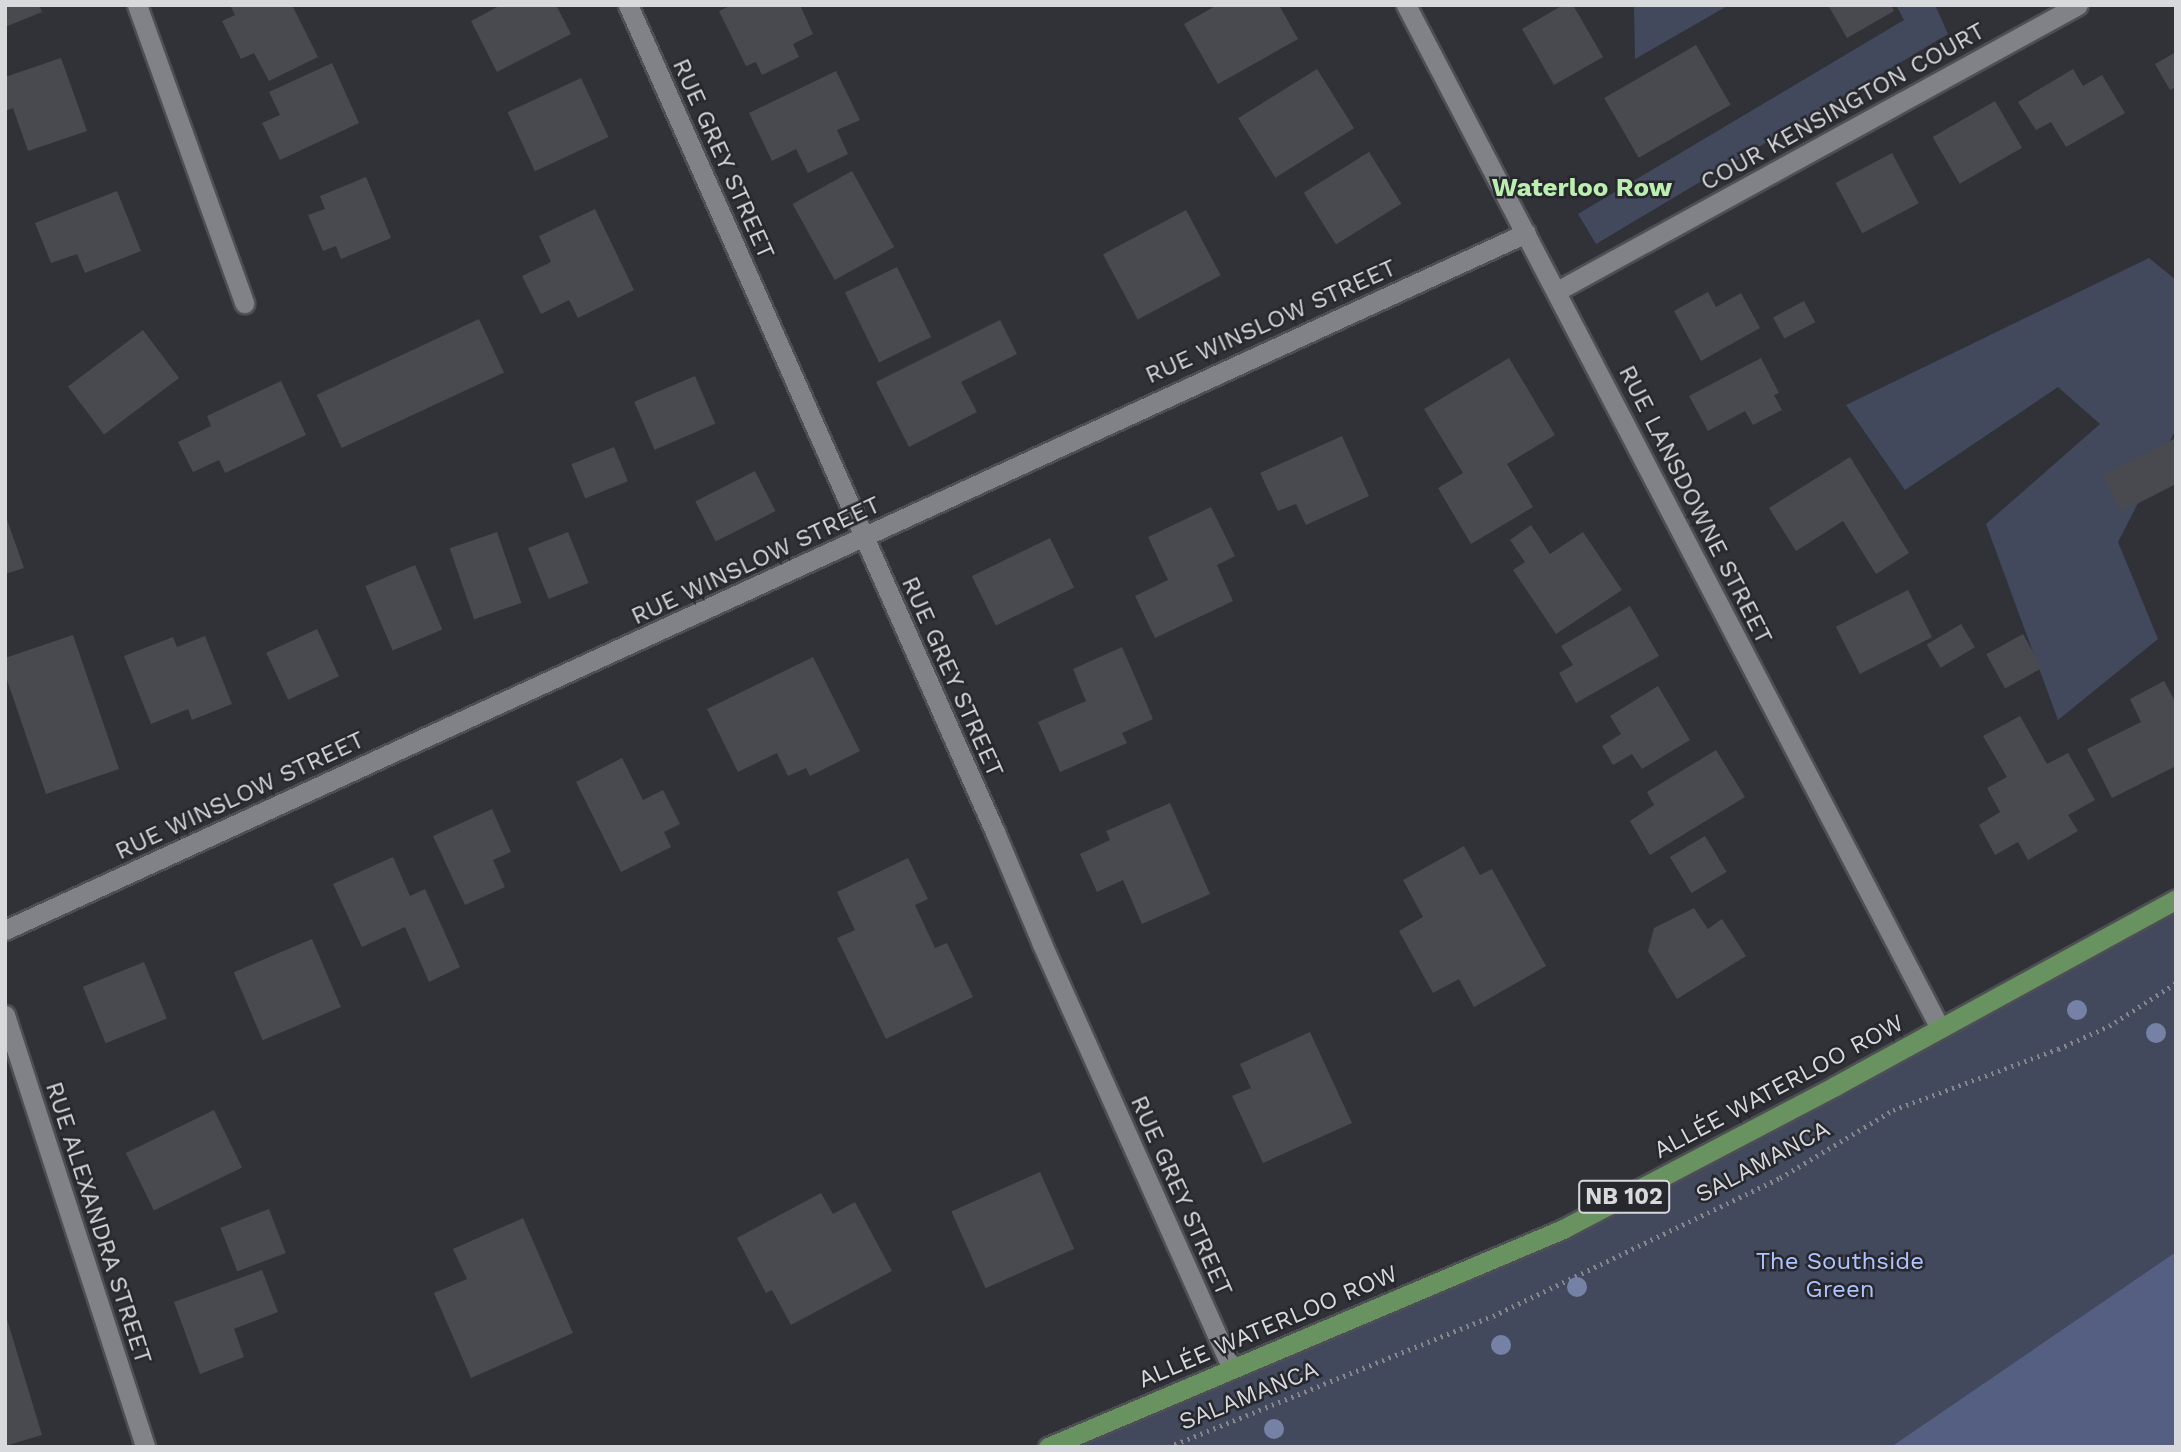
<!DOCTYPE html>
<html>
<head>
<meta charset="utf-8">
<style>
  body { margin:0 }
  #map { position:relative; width:2181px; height:1452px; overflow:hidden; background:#313238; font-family:"Work Sans",sans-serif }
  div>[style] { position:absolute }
  .green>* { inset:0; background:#42495d }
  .water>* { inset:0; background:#545f82 }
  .building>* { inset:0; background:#484a50; transform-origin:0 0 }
  .path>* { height:4.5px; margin-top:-2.25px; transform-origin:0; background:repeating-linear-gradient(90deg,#86878c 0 2px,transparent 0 7px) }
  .roads { filter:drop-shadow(2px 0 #4e4f54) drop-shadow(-2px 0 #4e4f54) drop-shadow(0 2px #4e4f54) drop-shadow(0 -2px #4e4f54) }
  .minor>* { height:19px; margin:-9.5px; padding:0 9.5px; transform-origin:9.5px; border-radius:9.5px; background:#808288 }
  .primary>* { height:19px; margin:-9.5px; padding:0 9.5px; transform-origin:9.5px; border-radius:9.5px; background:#689361 }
  .trees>* { width:20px; height:20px; margin:-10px; border-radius:50%; background:#7682a5 }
  span { translate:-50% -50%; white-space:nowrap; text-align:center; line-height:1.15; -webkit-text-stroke:5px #27282d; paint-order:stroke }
  .shield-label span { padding:2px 5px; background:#27282d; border:2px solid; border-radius:5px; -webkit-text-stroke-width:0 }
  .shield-label { font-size:23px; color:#d8d9dc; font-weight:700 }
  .street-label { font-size:24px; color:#d8d9dc }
  .park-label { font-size:24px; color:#afc3ff }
  .neighbourhood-label { font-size:26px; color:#bbefb0; font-weight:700 }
  .frame { position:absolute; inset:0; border:7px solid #d8d9dc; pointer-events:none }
</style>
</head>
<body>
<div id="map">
  <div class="green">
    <i style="clip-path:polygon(1634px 5px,1729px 5px,1635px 59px)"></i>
    <i style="clip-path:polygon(1896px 5px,1935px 5px,1948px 34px,1596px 244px,1578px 214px,1904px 20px)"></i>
    <i style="clip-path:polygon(2149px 258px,2176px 280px,2176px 429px,2118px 542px,2158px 639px,2058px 720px,1986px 524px,2100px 424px,2058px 387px,1905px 490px,1846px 405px)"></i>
    <i style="clip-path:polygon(2176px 899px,2176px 1447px,1048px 1447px,1564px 1229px)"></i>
  </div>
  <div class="water">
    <i style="clip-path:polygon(2176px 1252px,2176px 1447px,1891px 1447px)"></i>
  </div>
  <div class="building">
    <i style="clip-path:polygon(5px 5px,39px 5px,42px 12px,5px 27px)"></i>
    <i style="clip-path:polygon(230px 5px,292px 5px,318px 57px,269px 81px,254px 53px,241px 59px,222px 21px,235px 15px)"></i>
    <i style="clip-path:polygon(501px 5px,556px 5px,571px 34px,497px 72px,471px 21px)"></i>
    <i style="clip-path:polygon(732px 5px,800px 5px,813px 34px,793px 44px,799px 57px,762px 75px,756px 62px,746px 66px,719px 11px)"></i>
    <i style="clip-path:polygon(1217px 5px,1279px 5px,1298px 39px,1218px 84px,1184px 24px)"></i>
    <i style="clip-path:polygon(1563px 5px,1573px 5px,1603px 57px,1554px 85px,1522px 29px)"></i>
    <i style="clip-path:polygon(1828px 5px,1891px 5px,1894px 11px,1847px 38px)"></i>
    <i style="left:1696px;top:45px;width:69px;height:106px;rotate:60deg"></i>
    <i style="clip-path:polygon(2176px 52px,2176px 87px,2170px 90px,2155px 64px)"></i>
    <i style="clip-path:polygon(61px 58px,87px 131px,28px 151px,13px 108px,5px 111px,5px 77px)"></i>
    <i style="clip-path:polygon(332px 63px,359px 123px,280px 160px,262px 123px,280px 115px,269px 92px)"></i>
    <i style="left:1317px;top:69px;width:70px;height:93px;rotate:58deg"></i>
    <i style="clip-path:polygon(2073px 69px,2083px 86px,2102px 75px,2125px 113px,2066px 147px,2051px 122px,2036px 130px,2018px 102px)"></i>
    <i style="clip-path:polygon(836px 71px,860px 120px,837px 130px,848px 154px,808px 173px,796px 149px,772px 161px,749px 113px)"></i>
    <i style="left:581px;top:78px;width:65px;height:81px;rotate:65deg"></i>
    <i style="left:1995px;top:101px;width:54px;height:72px;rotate:60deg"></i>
    <i style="left:1369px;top:152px;width:61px;height:77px;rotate:58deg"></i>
    <i style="left:1892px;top:153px;width:57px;height:64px;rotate:62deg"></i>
    <i style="left:852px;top:171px;width:87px;height:68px;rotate:61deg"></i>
    <i style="clip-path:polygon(366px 177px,391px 238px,341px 259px,336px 246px,323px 251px,308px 215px,325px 209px,320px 196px)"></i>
    <i style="clip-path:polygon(117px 191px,141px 251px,85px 273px,77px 254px,51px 263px,35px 223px)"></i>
    <i style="clip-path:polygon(595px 209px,634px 290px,578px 318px,569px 300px,541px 314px,522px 276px,551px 262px,539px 236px)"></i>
    <i style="left:1186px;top:210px;width:74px;height:94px;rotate:62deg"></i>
    <i style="left:897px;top:267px;width:78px;height:58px;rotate:64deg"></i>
    <i style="clip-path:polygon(1708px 292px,1716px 307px,1741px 293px,1760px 328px,1701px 361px,1674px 311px)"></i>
    <i style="left:1804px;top:301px;width:24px;height:35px;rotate:62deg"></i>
    <i style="left:479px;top:319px;width:59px;height:179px;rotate:65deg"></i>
    <i style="clip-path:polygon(1000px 320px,1017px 354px,961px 382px,977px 412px,909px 447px,876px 382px)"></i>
    <i style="left:143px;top:330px;width:60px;height:94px;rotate:53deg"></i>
    <i style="clip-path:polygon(1509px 358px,1555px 435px,1507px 464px,1533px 507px,1471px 544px,1438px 488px,1463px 473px,1424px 409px)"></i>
    <i style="clip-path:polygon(1761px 358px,1779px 393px,1774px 395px,1782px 410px,1753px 425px,1745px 411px,1708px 431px,1689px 396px)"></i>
    <i style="left:695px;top:376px;width:52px;height:66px;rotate:67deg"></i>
    <i style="clip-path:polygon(281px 381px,306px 435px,225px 473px,219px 460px,193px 472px,178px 442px,211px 426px,207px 416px)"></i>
    <i style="clip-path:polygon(1342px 436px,1369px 496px,1306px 525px,1296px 504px,1278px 511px,1260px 473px)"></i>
    <i style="clip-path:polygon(2176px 438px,2176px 484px,2121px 512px,2102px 475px)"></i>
    <i style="left:614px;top:447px;width:37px;height:46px;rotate:68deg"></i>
    <i style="clip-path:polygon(1850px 457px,1909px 553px,1876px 574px,1843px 521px,1796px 551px,1769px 508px)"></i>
    <i style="left:755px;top:471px;width:45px;height:67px;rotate:63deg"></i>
    <i style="clip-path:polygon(1211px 507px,1235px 556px,1217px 565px,1233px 601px,1155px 638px,1135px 596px,1168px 580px,1148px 537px)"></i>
    <i style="clip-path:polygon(5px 514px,24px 568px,5px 574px)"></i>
    <i style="clip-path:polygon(1531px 525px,1550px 554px,1583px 532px,1622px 590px,1556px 634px,1513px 570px,1525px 562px,1510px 540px)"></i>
    <i style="left:497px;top:532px;width:75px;height:50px;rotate:71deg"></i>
    <i style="left:568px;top:532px;width:55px;height:43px;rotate:68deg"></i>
    <i style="left:1050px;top:538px;width:55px;height:87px;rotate:64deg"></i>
    <i style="left:415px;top:565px;width:70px;height:54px;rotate:67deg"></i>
    <i style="left:1908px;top:590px;width:53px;height:81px;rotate:63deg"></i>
    <i style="clip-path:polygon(1630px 606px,1659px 656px,1576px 703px,1559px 673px,1573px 665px,1561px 646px)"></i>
    <i style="left:1961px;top:624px;width:27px;height:40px;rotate:59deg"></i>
    <i style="left:317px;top:629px;width:52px;height:56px;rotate:65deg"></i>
    <i style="left:2023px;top:634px;width:39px;height:42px;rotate:61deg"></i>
    <i style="clip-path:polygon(73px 635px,119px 769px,46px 794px,5px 674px,5px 658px)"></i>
    <i style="clip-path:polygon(205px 636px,232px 704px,192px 720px,188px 709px,151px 724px,124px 656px,173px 637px,177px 647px)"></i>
    <i style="clip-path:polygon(1122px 647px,1153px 719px,1122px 733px,1127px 743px,1060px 772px,1038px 722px,1086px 701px,1073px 669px)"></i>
    <i style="clip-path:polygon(813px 657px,860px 751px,810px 776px,806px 768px,788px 776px,777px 753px,738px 772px,707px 709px)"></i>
    <i style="clip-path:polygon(2164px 681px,2176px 703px,2176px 766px,2112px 798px,2087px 749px,2141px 722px,2130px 699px)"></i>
    <i style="clip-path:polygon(1658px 686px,1690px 740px,1642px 769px,1632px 754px,1613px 765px,1602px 746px,1621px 734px,1610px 716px)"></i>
    <i style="clip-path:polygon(2020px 716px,2047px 764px,2068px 753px,2095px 800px,2068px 815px,2078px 831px,2028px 860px,2018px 842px,1995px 855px,1979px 825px,2000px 812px,1987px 788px,2007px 777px,1983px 736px)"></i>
    <i style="clip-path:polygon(1716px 750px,1745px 797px,1650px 855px,1630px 821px,1654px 805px,1647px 792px)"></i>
    <i style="clip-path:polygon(622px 758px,643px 800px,663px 790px,680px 824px,664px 832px,671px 847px,621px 872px,576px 782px)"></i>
    <i style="clip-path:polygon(1170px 803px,1210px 894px,1142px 924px,1123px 880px,1097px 892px,1080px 854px,1110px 840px,1106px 831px)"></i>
    <i style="clip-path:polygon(492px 809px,511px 852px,493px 860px,505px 887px,465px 905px,433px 836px)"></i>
    <i style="left:1705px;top:836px;width:42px;height:41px;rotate:59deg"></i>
    <i style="clip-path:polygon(1464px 846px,1480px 875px,1492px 869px,1546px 966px,1474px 1007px,1459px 979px,1433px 993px,1399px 931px,1423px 917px,1403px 880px)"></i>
    <i style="clip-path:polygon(393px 857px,410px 896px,425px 889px,460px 967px,429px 982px,405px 927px,362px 947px,333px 884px)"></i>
    <i style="clip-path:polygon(908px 858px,928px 899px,915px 905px,935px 948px,947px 943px,973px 997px,886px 1039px,837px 938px,855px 930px,837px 892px)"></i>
    <i style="clip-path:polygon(1694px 908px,1708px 929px,1722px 919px,1746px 956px,1677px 999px,1648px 951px,1654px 928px)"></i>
    <i style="left:312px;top:939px;width:74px;height:85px;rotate:67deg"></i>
    <i style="left:144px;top:962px;width:61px;height:66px;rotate:68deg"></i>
    <i style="clip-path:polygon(1310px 1032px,1352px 1123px,1263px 1163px,1232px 1096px,1251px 1088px,1240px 1064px)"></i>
    <i style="left:214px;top:1110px;width:64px;height:98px;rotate:64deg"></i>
    <i style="left:1040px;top:1172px;width:84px;height:97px;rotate:66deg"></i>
    <i style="clip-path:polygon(821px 1193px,833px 1214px,855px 1202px,892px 1271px,791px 1325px,772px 1290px,766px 1293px,737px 1238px)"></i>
    <i style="left:269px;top:1209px;width:47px;height:52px;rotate:69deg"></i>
    <i style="clip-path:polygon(523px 1218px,573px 1333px,471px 1378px,434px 1293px,467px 1279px,453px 1249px)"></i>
    <i style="clip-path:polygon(262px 1270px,278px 1312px,234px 1329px,244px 1357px,200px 1374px,174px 1302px)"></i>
    <i style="clip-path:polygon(6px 1316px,42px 1435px,5px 1446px,5px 1317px)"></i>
  </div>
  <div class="path">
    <i style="left:1168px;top:1447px;width:350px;rotate:-22deg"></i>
    <i style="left:1493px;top:1316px;width:318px;rotate:-25.7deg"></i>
    <i style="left:1780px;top:1178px;width:132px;rotate:-31deg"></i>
    <i style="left:1893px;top:1110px;width:176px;rotate:-20.3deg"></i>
    <i style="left:2058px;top:1049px;width:56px;rotate:-24.3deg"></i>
    <i style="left:2109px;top:1026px;width:80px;rotate:-32.7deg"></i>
  </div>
  <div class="roads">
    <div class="minor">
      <i style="left:137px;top:5px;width:317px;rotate:70.2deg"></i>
      <i style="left:628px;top:5px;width:905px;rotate:66.07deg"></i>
      <i style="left:995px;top:832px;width:121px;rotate:67.2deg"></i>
      <i style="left:1042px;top:944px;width:465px;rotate:65.9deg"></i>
      <i style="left:1406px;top:5px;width:1154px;rotate:62.44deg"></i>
      <i style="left:1557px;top:291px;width:594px;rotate:-28.76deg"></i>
      <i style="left:5px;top:930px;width:1673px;rotate:-24.62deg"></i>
      <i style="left:5px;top:1015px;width:454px;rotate:72deg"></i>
    </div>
    <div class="primary">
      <i style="left:1048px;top:1447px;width:559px;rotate:-22.94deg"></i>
      <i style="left:1563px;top:1229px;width:307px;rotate:-27.7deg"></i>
      <i style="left:1835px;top:1086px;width:389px;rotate:-28.7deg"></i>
    </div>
  </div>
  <div class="trees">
    <i style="left:2077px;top:1010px"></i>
    <i style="left:2156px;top:1033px"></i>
    <i style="left:1577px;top:1287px"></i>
    <i style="left:1501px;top:1345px"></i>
    <i style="left:1274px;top:1429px"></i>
  </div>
  <div class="shield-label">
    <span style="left:1624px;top:1197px">NB 102</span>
  </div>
  <div class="street-label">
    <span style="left:1843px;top:107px;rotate:-29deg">COUR KENSINGTON COURT</span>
    <span style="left:723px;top:159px;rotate:66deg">RUE GREY STREET</span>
    <span style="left:1271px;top:322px;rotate:-24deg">RUE WINSLOW STREET</span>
    <span style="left:1695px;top:505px;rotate:63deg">RUE LANSDOWNE STREET</span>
    <span style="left:756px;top:561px;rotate:-25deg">RUE WINSLOW STREET</span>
    <span style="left:952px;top:677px;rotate:66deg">RUE GREY STREET</span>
    <span style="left:240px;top:796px;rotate:-25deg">RUE WINSLOW STREET</span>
    <span style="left:1779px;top:1087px;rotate:-28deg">ALLÉE WATERLOO ROW</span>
    <span style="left:1763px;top:1162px;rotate:-28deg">SALAMANCA</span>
    <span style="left:1181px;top:1196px;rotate:66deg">RUE GREY STREET</span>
    <span style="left:98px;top:1223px;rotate:72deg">RUE ALEXANDRA STREET</span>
    <span style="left:1268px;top:1327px;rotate:-23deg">ALLÉE WATERLOO ROW</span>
    <span style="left:1249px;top:1396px;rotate:-22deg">SALAMANCA</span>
  </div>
  <div class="park-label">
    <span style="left:1840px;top:1276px">The Southside<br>Green</span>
  </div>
  <div class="neighbourhood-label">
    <span style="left:1582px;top:188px">Waterloo Row</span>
  </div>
  <div class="frame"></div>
</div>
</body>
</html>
